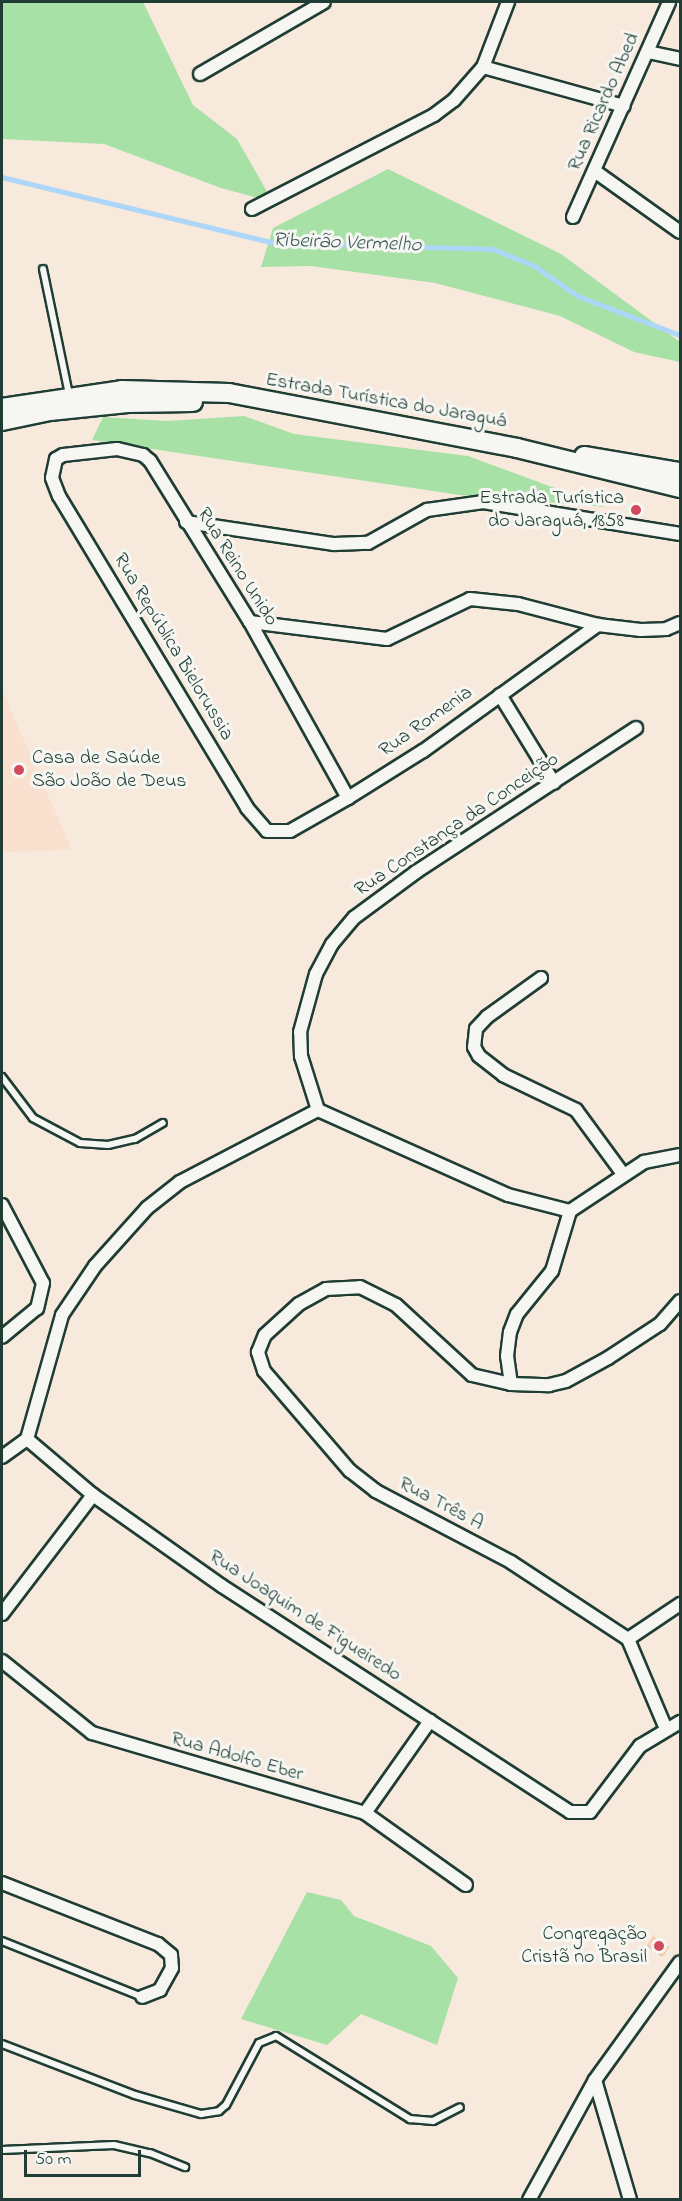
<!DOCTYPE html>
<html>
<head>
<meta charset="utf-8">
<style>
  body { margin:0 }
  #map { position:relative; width:682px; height:2201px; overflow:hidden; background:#f8e9dd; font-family:"Indie Flower",sans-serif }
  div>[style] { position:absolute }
  .built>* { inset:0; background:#fae0cf }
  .green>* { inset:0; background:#a7e1a6 }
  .shadow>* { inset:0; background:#0003 }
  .stream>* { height:4.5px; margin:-2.25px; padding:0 2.25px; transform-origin:2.25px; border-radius:2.25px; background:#add6f8 }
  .building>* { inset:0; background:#fecbad; transform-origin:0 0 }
  .roads { filter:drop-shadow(2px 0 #1f3d34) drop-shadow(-2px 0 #1f3d34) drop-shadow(0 2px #1f3d34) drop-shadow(0 -2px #1f3d34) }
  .service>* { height:6px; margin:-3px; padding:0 3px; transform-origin:3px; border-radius:3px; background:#f6f6f2 }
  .minor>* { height:12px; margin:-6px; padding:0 6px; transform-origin:6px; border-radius:6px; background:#f6f6f2 }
  .secondary>* { height:18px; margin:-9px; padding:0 9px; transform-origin:9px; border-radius:9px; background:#f6f6f2 }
  .dots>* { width:16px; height:16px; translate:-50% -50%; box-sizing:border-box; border:3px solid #f6f6f2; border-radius:50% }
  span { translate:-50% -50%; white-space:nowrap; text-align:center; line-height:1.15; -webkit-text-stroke:6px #f6f6f2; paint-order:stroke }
  .street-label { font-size:20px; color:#1f3d34 }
  .poi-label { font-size:20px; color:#1f3d34 }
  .right { translate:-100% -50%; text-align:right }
  .left { translate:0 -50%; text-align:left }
  .water-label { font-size:21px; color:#3b5c5b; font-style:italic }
  .frame { position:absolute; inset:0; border:3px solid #1f3d34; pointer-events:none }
  .scale { position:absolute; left:24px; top:2150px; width:117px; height:27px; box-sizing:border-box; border:3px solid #1f3d34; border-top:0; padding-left:8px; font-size:18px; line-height:21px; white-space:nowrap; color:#1f3d34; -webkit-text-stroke:4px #f6f6f2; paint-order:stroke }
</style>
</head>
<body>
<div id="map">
  <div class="built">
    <i style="clip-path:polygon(2px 690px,72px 850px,2px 852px)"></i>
  </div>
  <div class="green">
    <i style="clip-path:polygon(2px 2px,143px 2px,193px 105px,237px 139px,273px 202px,221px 188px,104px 144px,2px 139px)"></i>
    <i style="clip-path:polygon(388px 169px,561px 254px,680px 342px,680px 362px,634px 352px,560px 316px,435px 283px,311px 266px,261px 267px,273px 228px)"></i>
    <i style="clip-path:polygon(244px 416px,294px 434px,468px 456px,606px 507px,460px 495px,92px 440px,103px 417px,167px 421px)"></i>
    <i style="clip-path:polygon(307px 1892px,341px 1900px,354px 1916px,431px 1946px,458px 1978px,437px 2045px,361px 2014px,327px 2045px,241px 2019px)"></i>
  </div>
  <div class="shadow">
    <i style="clip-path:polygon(654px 1938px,663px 1955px,661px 1956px,647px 1946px)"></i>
  </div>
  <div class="stream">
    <i style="left:2px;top:177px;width:276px;rotate:13.6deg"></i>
    <i style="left:270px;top:242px;width:223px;rotate:1.8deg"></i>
    <i style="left:493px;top:249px;width:45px;rotate:22deg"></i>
    <i style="left:535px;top:266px;width:52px;rotate:34.9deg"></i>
    <i style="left:578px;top:296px;width:109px;rotate:20.9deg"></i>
  </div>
  <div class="building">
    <i style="left:653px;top:1936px;width:20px;height:11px;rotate:33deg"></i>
  </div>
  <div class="roads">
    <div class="service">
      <i style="left:43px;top:269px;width:129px;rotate:78.3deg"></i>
      <i style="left:2px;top:1077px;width:51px;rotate:52.9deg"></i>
      <i style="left:33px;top:1118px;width:53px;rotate:28deg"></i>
      <i style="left:80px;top:1143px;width:28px;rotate:4deg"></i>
      <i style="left:108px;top:1145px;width:28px;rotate:-13deg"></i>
      <i style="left:135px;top:1139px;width:32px;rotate:-30deg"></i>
      <i style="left:2px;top:1941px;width:151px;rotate:21.8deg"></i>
      <i style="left:2px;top:2044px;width:142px;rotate:21deg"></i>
      <i style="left:135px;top:2095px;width:69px;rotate:16.1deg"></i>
      <i style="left:201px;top:2114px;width:18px;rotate:-9deg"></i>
      <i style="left:219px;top:2111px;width:9px;rotate:-41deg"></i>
      <i style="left:226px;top:2105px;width:70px;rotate:-62deg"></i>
      <i style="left:259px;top:2043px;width:18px;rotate:-22deg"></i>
      <i style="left:276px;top:2036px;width:158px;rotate:31.8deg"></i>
      <i style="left:410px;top:2119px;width:23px;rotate:5deg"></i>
      <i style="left:433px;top:2121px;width:30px;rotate:-27deg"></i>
      <i style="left:2px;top:2150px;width:112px;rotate:-2.6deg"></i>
      <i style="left:114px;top:2145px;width:37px;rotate:13deg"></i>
      <i style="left:150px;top:2153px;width:38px;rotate:22deg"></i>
    </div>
    <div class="minor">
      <i style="left:648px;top:52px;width:33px;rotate:12deg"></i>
      <i style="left:483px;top:67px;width:146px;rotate:15.5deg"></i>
      <i style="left:200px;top:74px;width:143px;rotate:-30.1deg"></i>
      <i style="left:596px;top:172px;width:103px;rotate:35.5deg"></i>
      <i style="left:252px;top:209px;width:205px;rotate:-27.3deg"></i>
      <i style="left:434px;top:115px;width:25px;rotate:-37deg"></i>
      <i style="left:454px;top:100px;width:44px;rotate:-48.7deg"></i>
      <i style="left:483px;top:67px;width:70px;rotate:-69deg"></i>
      <i style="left:573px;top:217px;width:235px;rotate:-65.9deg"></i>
      <i style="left:186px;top:522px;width:150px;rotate:8.5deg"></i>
      <i style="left:334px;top:544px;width:34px;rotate:-2deg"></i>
      <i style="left:368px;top:543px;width:68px;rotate:-29.2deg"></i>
      <i style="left:427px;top:510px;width:57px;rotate:-8.1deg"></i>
      <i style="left:483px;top:502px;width:200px;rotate:9.2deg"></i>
      <i style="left:250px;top:622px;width:138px;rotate:7.1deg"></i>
      <i style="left:387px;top:639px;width:92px;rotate:-25.7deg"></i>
      <i style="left:470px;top:599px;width:48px;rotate:5.9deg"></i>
      <i style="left:518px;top:604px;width:83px;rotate:14.7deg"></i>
      <i style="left:598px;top:625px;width:43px;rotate:6.6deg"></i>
      <i style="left:641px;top:630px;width:25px;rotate:-2deg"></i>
      <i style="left:666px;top:629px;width:15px;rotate:-23deg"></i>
      <i style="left:500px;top:695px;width:103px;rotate:58.5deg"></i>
      <i style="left:348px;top:798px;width:201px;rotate:-119.1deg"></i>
      <i style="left:250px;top:622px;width:190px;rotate:-121.8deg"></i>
      <i style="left:150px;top:461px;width:9px;rotate:-139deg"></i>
      <i style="left:143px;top:455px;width:27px;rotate:-167deg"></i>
      <i style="left:117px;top:449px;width:54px;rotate:173.7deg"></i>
      <i style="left:63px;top:455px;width:8px;rotate:150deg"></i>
      <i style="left:56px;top:459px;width:19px;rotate:102deg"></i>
      <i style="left:52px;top:478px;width:19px;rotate:69deg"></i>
      <i style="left:59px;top:496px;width:364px;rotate:58.9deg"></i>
      <i style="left:247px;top:808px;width:30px;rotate:49deg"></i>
      <i style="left:267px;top:831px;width:23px"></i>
      <i style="left:290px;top:831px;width:67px;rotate:-29.6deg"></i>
      <i style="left:348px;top:798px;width:89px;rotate:-32.1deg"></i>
      <i style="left:423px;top:751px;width:216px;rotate:-35.8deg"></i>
      <i style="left:541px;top:978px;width:67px;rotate:144.2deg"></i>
      <i style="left:487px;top:1017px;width:16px;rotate:133deg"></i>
      <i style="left:476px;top:1029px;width:18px;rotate:96deg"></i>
      <i style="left:474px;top:1047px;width:10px;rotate:61deg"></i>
      <i style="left:479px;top:1056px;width:31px;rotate:38deg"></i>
      <i style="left:503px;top:1075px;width:81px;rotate:25.6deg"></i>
      <i style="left:576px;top:1110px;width:79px;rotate:53.7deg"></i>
      <i style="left:318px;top:1110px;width:57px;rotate:-107.5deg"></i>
      <i style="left:301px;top:1056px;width:24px;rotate:-92deg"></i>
      <i style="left:300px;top:1032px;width:60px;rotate:-74.6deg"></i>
      <i style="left:316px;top:974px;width:34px;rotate:-62deg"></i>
      <i style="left:332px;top:944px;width:35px;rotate:-50deg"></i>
      <i style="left:355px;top:917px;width:76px;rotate:-36.4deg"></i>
      <i style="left:416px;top:872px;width:263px;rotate:-33.2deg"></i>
      <i style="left:318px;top:1110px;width:208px;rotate:24.1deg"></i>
      <i style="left:508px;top:1195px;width:64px;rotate:14.5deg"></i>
      <i style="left:2px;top:1205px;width:88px;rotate:62.3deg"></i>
      <i style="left:43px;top:1283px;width:26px;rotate:103deg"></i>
      <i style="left:37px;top:1308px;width:45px;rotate:140.4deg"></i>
      <i style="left:511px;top:1384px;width:28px;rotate:-98deg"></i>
      <i style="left:507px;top:1356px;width:24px;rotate:-83deg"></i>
      <i style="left:510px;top:1332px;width:19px;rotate:-69deg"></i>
      <i style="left:517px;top:1314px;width:55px;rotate:-50.9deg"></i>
      <i style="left:552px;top:1271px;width:63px;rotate:-73.3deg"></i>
      <i style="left:570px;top:1211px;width:89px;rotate:-33.5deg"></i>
      <i style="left:644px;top:1162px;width:37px;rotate:-11deg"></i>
      <i style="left:27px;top:1439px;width:87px;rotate:40.3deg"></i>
      <i style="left:93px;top:1495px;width:158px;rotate:35.2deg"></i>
      <i style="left:222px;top:1586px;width:415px;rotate:33deg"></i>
      <i style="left:570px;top:1812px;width:20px"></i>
      <i style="left:590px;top:1812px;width:83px;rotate:-52.9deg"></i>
      <i style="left:640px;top:1746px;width:47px;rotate:-31deg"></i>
      <i style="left:2px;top:1457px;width:31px;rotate:-36deg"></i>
      <i style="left:27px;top:1439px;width:129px;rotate:-74.2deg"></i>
      <i style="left:62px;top:1315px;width:59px;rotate:-56deg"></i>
      <i style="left:95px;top:1266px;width:78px;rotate:-48.1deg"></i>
      <i style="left:147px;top:1208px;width:42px;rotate:-38.2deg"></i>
      <i style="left:180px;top:1182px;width:156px;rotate:-27.6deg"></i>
      <i style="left:2px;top:1614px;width:150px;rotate:-52.6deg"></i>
      <i style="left:628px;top:1639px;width:140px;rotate:-146.7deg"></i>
      <i style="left:511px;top:1562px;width:153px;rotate:-152.3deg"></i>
      <i style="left:376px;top:1491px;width:33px;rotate:-142deg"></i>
      <i style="left:350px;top:1471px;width:132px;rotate:-130.7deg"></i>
      <i style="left:264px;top:1371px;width:20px;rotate:-108deg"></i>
      <i style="left:258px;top:1352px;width:18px;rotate:-68deg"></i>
      <i style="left:265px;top:1335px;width:46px;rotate:-42.4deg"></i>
      <i style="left:299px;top:1304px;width:31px;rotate:-29deg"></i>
      <i style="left:326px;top:1289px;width:34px;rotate:-3deg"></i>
      <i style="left:360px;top:1287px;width:40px;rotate:26.6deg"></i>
      <i style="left:396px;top:1305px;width:103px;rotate:42.6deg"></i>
      <i style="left:472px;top:1375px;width:40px;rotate:13deg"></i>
      <i style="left:511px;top:1384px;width:38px;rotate:2deg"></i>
      <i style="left:549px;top:1385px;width:17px;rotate:-13deg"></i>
      <i style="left:566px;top:1381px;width:48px;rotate:-28.7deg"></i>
      <i style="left:608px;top:1358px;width:62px;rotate:-33.2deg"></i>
      <i style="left:660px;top:1324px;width:30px;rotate:-49deg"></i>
      <i style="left:628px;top:1639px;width:98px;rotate:67.1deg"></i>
      <i style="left:628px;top:1639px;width:63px;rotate:-33.9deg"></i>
      <i style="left:2px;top:1661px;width:115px;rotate:38.7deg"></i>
      <i style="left:92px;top:1733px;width:284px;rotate:16.3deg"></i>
      <i style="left:365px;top:1813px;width:124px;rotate:35.5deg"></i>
      <i style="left:365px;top:1813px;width:113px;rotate:-54.8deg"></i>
      <i style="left:2px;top:1883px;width:168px;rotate:21.4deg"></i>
      <i style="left:158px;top:1944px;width:17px;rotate:40deg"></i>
      <i style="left:171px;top:1955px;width:13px;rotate:86deg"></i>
      <i style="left:172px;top:1968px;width:25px;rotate:119deg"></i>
      <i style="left:160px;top:1990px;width:19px;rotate:159deg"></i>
      <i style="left:595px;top:2080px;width:125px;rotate:73.7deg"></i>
      <i style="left:529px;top:2200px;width:137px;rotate:-61.2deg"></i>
      <i style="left:595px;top:2080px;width:145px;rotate:-54.2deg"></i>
    </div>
    <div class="secondary">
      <i style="left:2px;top:408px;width:121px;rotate:-8.5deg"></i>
      <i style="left:122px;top:390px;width:107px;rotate:1.6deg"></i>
      <i style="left:229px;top:393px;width:293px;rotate:10.8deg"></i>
      <i style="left:517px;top:448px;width:168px;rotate:13.8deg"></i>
      <i style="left:2px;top:421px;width:49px;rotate:-11.8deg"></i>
      <i style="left:50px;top:411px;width:78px;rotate:-5.9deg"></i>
      <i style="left:128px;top:403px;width:65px;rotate:-0.9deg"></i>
      <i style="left:584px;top:456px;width:97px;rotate:9.5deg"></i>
    </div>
  </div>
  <div class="dots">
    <i style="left:636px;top:510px;background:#d1495b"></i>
    <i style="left:19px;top:770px;background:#d1495b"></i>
    <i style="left:659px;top:1946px;background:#d1495b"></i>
  </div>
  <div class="street-label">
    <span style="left:604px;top:102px;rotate:-66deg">Rua Ricardo Abed</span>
    <span style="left:386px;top:401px;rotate:10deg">Estrada Turística do Jaraguá</span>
    <span style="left:237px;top:567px;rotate:58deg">Rua Reino Unido</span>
    <span style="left:173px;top:647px;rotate:59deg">Rua República Bielorussia</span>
    <span style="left:426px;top:722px;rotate:-35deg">Rua Romenia</span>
    <span style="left:457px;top:825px;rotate:-34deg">Rua Constança da Conceição</span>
    <span style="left:441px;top:1504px;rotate:28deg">Rua Três A</span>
    <span style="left:305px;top:1616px;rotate:33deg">Rua Joaquim de Figueiredo</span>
    <span style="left:237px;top:1757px;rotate:16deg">Rua Adolfo Eber</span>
  </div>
  <div class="poi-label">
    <span class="right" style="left:624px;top:510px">Estrada Turística<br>do Jaraguá, 1858</span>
    <span class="left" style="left:32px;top:770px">Casa de Saúde<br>São João de Deus</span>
    <span class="right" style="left:647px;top:1946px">Congregação<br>Cristã no Brasil</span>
  </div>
  <div class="water-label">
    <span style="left:347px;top:243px;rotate:2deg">Ribeirão Vermelho</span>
  </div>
  <div class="frame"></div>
  <div class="scale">50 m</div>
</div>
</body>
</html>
